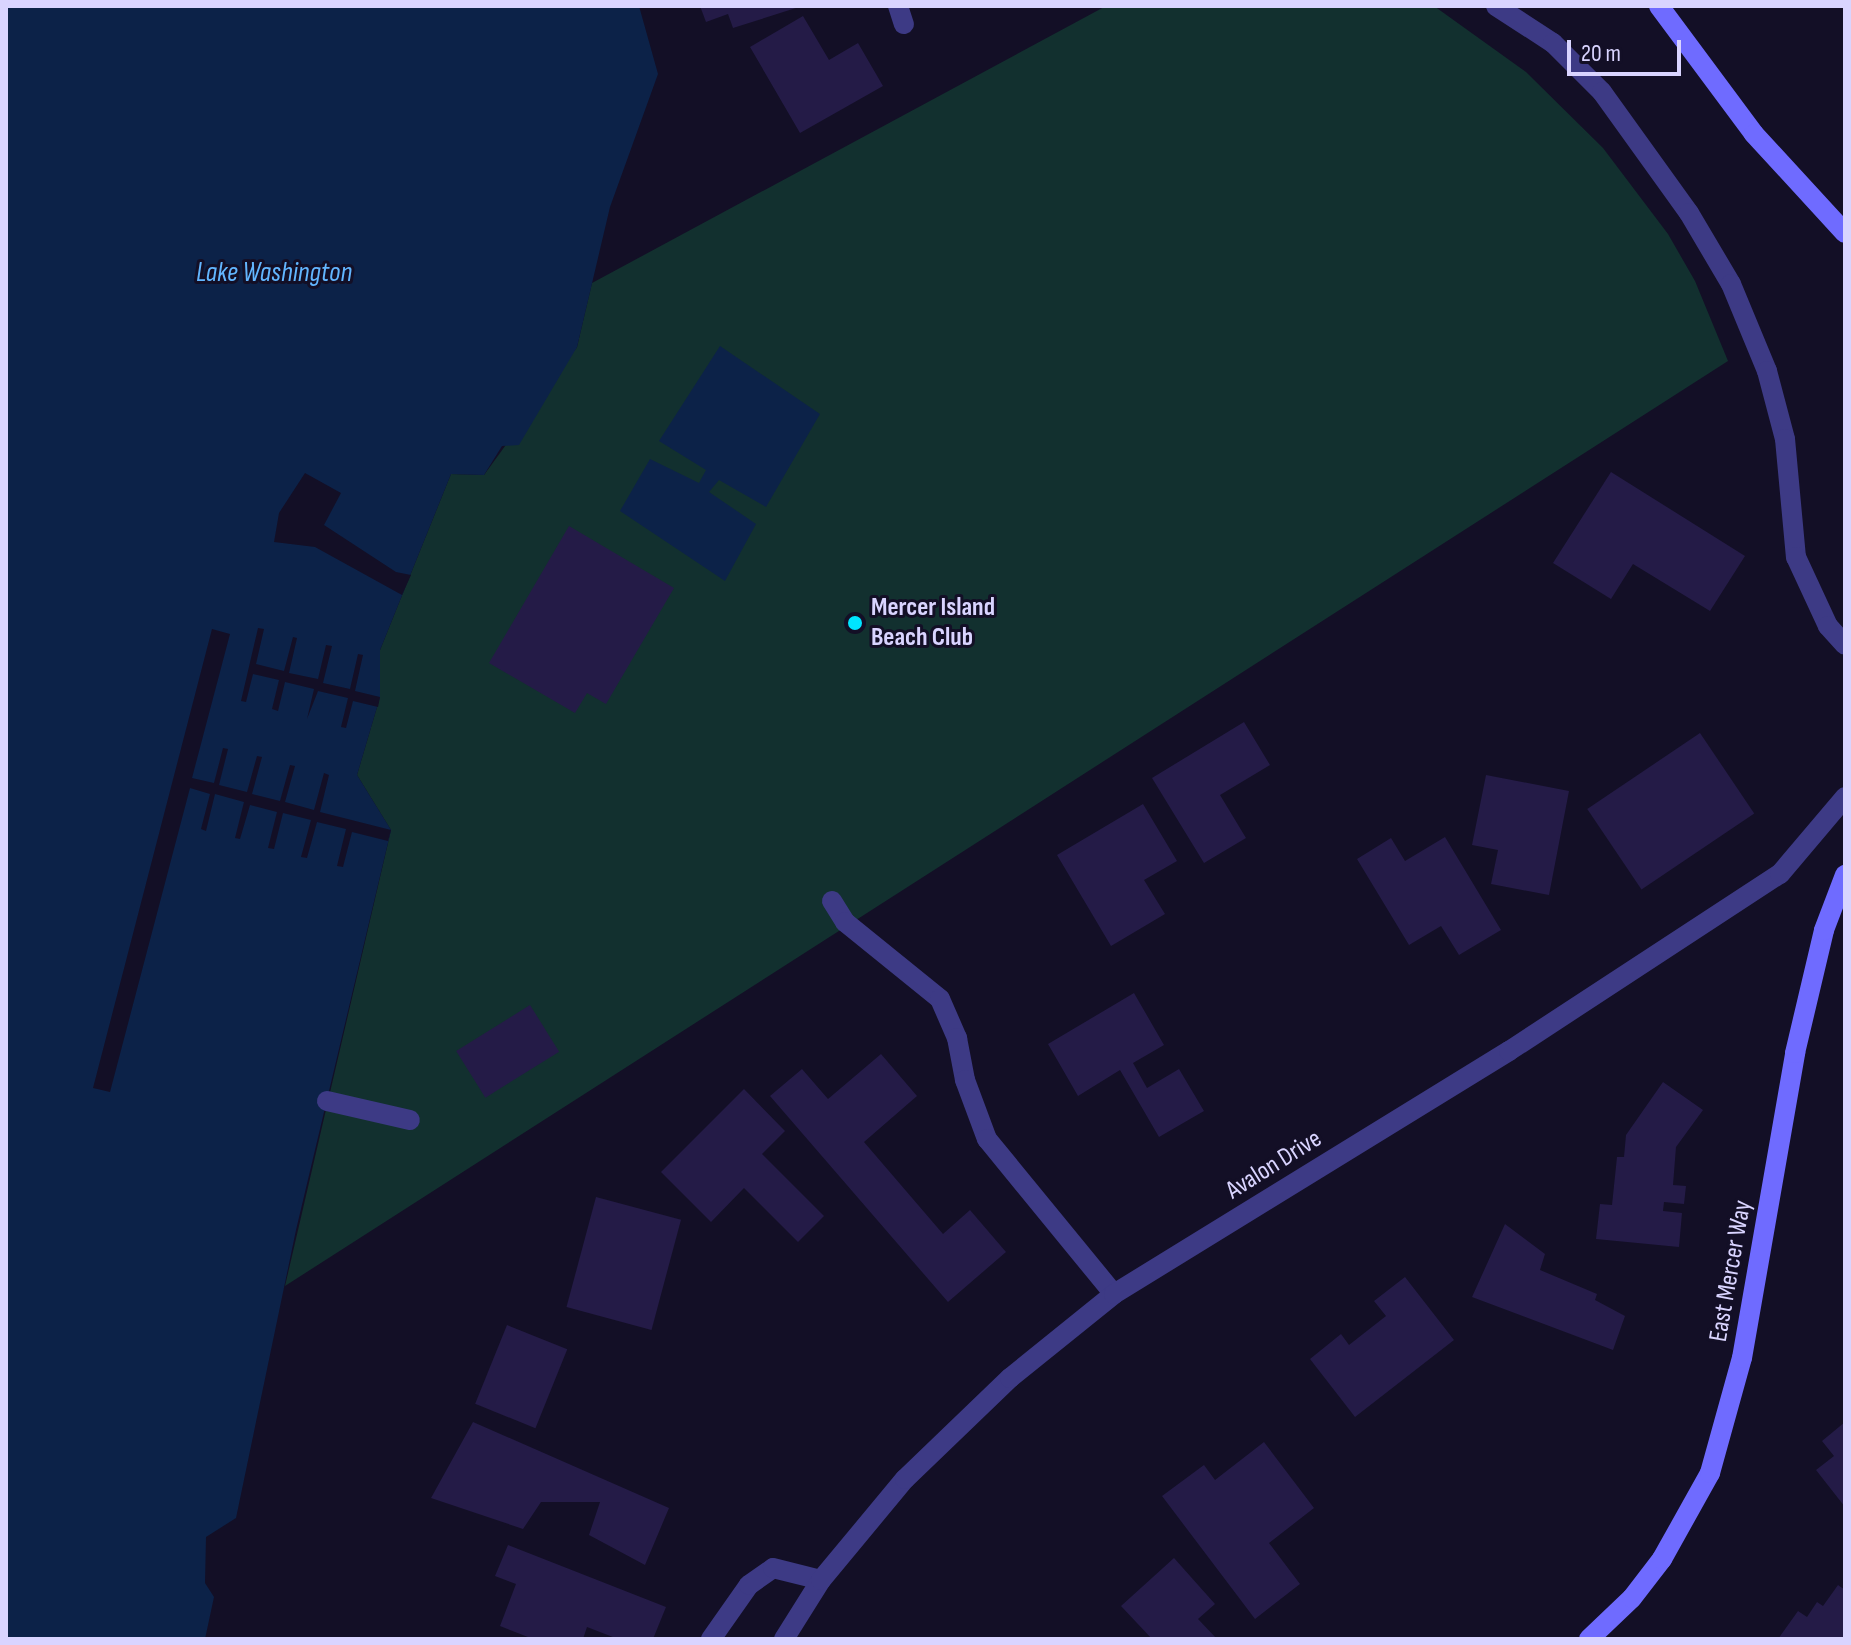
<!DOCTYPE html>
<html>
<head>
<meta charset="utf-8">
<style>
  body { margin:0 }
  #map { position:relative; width:1851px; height:1645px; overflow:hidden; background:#130f26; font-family:"Sofia Sans Condensed",sans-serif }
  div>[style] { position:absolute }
  .green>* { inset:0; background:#12302f }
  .water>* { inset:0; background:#0c2248 }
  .pier>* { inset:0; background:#130f26 }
  .building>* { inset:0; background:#241b47; transform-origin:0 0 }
  .lane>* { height:20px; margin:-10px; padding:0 10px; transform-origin:10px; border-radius:10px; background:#3d3a85 }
  .street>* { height:20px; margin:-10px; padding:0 10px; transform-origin:10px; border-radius:10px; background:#3d3a85 }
  .secondary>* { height:20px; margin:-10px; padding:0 10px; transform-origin:10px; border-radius:10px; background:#6f6bff }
  .dots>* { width:22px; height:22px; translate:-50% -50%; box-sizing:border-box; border:4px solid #130f26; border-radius:50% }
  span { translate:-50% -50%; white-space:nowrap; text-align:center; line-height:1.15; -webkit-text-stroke:6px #130f26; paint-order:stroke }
  .poi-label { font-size:26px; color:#d9d4ff; font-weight:700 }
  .left { translate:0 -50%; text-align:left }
  .street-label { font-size:26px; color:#d9d4ff }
  .water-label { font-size:28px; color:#62b6ff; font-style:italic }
  .frame { position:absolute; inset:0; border:8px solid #d9d4ff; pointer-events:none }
  .scale { position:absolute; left:1567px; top:40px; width:114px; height:36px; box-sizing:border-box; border:4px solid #d9d4ff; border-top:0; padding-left:10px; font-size:24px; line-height:28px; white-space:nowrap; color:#d9d4ff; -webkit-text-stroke:6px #130f26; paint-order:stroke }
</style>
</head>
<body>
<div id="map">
  <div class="green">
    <i style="clip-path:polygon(1106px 6px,1434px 6px,1526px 72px,1603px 148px,1668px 234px,1695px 281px,1728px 361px,285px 1286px,391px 830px,357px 775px,380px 697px,380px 650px,451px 474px,484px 475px,577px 347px,592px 283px)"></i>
  </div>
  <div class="water">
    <i style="clip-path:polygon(6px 6px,639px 6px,658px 74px,610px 207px,577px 347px,519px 445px,502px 446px,484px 475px,451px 474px,380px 650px,380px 697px,357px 775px,391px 830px,296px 1230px,236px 1518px,206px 1537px,205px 1583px,214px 1597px,205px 1639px,6px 1639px)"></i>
    <i style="clip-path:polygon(720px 346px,820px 414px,766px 507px,719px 480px,709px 492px,756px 524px,725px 581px,620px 511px,650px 459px,699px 483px,706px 470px,659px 441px)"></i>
  </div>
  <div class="pier">
    <i style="clip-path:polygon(305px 473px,341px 493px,324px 525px,396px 572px,411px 575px,402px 595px,315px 547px,274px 542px,279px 513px)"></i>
    <i style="clip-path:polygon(258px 628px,264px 629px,256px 664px,284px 671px,293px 637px,297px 638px,289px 673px,318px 679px,326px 645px,332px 646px,323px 683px,350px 689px,358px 654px,363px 655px,355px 691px,380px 697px,378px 707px,353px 701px,346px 728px,341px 727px,348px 698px,318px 691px,307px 719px,314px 689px,285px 682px,278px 711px,272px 709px,279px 680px,253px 674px,246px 702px,241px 701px)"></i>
    <i style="clip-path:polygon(212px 629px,230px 634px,192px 778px,214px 783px,223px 748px,228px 749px,219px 785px,247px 792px,257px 756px,262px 757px,252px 794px,280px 801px,290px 765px,295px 766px,285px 802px,314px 810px,324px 773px,329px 775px,320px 812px,391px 830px,388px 841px,352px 832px,343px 867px,337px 866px,346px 829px,317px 822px,307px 858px,301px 857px,311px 820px,283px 813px,274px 849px,268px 848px,277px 812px,250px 805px,240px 839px,235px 838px,244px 802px,215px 794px,206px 831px,201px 829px,210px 794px,190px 788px,110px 1092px,93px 1088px)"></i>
  </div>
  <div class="building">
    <i style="clip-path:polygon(700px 6px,799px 6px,799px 7px,733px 28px,728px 14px,706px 22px)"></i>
    <i style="clip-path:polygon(803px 16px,829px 60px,858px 43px,883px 86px,800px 133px,750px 47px)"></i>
    <i style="clip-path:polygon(1611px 472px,1745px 556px,1710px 611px,1633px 564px,1611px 599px,1553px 563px)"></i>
    <i style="clip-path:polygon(569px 526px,674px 588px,606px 704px,587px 693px,575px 713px,489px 663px)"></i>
    <i style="clip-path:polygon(1244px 722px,1270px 765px,1220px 795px,1246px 838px,1204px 863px,1152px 778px)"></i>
    <i style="left:1700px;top:733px;width:97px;height:136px;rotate:56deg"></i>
    <i style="clip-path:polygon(1486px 775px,1569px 791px,1549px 895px,1491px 884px,1498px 850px,1472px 845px)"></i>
    <i style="clip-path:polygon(1143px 804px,1177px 861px,1144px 880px,1165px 914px,1111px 946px,1057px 855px)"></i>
    <i style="clip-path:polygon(1445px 837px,1501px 930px,1459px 955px,1441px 926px,1409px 945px,1357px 859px,1391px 838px,1405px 861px)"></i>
    <i style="clip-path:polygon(1134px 993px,1164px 1045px,1133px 1063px,1147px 1088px,1179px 1069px,1204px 1111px,1159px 1137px,1120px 1070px,1078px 1096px,1048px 1044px)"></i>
    <i style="left:530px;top:1005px;width:55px;height:87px;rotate:58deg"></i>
    <i style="clip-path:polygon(881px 1054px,917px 1096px,864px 1142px,943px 1234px,970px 1210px,1006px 1252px,948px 1302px,770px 1096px,802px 1069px,828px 1099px)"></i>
    <i style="clip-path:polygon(1663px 1082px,1703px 1110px,1676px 1147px,1673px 1185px,1686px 1186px,1684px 1204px,1664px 1202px,1663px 1211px,1682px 1213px,1679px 1247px,1596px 1239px,1600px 1204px,1612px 1205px,1617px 1157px,1624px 1157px,1626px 1135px)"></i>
    <i style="clip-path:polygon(744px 1089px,785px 1131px,762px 1154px,824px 1216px,798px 1242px,744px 1188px,711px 1222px,661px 1172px)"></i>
    <i style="left:596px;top:1197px;width:88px;height:114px;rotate:15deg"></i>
    <i style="clip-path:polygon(1505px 1224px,1545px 1254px,1540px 1270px,1597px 1294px,1595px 1300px,1625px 1316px,1613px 1350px,1472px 1297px)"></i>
    <i style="clip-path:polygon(1405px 1277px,1454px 1340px,1355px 1417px,1310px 1359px,1341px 1334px,1349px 1345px,1386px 1316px,1374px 1301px)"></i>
    <i style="left:507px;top:1325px;width:65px;height:85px;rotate:22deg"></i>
    <i style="clip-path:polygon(473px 1422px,669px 1508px,645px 1565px,589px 1535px,600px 1502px,541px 1502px,523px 1529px,431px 1498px)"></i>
    <i style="clip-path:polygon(1845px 1422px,1845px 1507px,1816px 1470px,1834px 1456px,1822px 1441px)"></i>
    <i style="clip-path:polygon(1264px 1442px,1314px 1508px,1269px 1543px,1300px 1584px,1255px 1619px,1162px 1496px,1204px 1465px,1215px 1480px)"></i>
    <i style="clip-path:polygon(508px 1545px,666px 1607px,653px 1639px,618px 1639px,587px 1627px,583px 1639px,533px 1639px,500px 1626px,516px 1584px,495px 1576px)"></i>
    <i style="clip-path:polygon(1174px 1558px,1215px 1604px,1198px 1619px,1217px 1639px,1152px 1639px,1121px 1606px)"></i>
    <i style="clip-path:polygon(1838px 1585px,1845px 1590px,1845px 1639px,1778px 1639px,1798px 1611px,1807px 1617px,1817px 1602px,1823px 1606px)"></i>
  </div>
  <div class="lane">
    <i style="left:832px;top:901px;width:25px;rotate:58deg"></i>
    <i style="left:845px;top:922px;width:122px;rotate:39deg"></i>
    <i style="left:940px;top:999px;width:43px;rotate:66.4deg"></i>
    <i style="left:957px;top:1038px;width:43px;rotate:79.2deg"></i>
    <i style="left:965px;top:1080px;width:63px;rotate:69.6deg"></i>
    <i style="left:987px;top:1139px;width:200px;rotate:50.7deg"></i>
    <i style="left:327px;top:1101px;width:85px;rotate:12.9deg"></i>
    <i style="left:711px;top:1639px;width:66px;rotate:-54.9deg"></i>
    <i style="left:749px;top:1585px;width:29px;rotate:-35deg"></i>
    <i style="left:773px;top:1568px;width:49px;rotate:14deg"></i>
  </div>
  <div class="street">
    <i style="left:898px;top:6px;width:19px;rotate:72deg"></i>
    <i style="left:1496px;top:6px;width:68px;rotate:33deg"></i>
    <i style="left:1553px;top:43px;width:69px;rotate:45deg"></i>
    <i style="left:1602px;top:92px;width:149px;rotate:54.3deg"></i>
    <i style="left:1689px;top:213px;width:82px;rotate:59.4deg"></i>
    <i style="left:1731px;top:284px;width:94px;rotate:67.5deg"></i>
    <i style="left:1767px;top:371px;width:70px;rotate:75.2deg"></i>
    <i style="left:1785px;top:439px;width:119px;rotate:84.7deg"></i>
    <i style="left:1796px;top:557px;width:76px;rotate:65.1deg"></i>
    <i style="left:1828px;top:626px;width:25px;rotate:48deg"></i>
    <i style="left:784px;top:1639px;width:70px;rotate:-57.9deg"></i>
    <i style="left:821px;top:1580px;width:131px;rotate:-50.3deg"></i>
    <i style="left:905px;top:1479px;width:146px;rotate:-43.9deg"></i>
    <i style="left:1010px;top:1378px;width:134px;rotate:-38.9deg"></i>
    <i style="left:1114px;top:1294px;width:464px;rotate:-31.6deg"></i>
    <i style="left:1509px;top:1051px;width:324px;rotate:-33.2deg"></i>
    <i style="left:1780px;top:874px;width:101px;rotate:-49.8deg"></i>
  </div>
  <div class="secondary">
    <i style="left:1659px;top:6px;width:159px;rotate:53.4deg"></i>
    <i style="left:1754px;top:134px;width:134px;rotate:47.4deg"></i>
    <i style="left:1589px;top:1639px;width:59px;rotate:-43.6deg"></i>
    <i style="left:1632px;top:1598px;width:49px;rotate:-52.4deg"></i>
    <i style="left:1662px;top:1559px;width:98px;rotate:-60.8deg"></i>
    <i style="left:1710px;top:1473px;width:119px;rotate:-74.5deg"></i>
    <i style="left:1742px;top:1358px;width:310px;rotate:-80.1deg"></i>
    <i style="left:1795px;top:1053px;width:126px;rotate:-76.7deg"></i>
    <i style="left:1824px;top:930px;width:59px;rotate:-69.1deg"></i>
  </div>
  <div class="dots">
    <i style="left:855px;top:623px;background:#00e5ff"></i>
  </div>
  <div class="poi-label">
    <span class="left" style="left:871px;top:623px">Mercer Island<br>Beach Club</span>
  </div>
  <div class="street-label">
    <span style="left:1274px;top:1165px;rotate:-32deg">Avalon Drive</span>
    <span style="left:1731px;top:1271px;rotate:-80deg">East Mercer Way</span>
  </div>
  <div class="water-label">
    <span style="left:274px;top:273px">Lake Washington</span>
  </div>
  <div class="frame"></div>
  <div class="scale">20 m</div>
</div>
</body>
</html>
